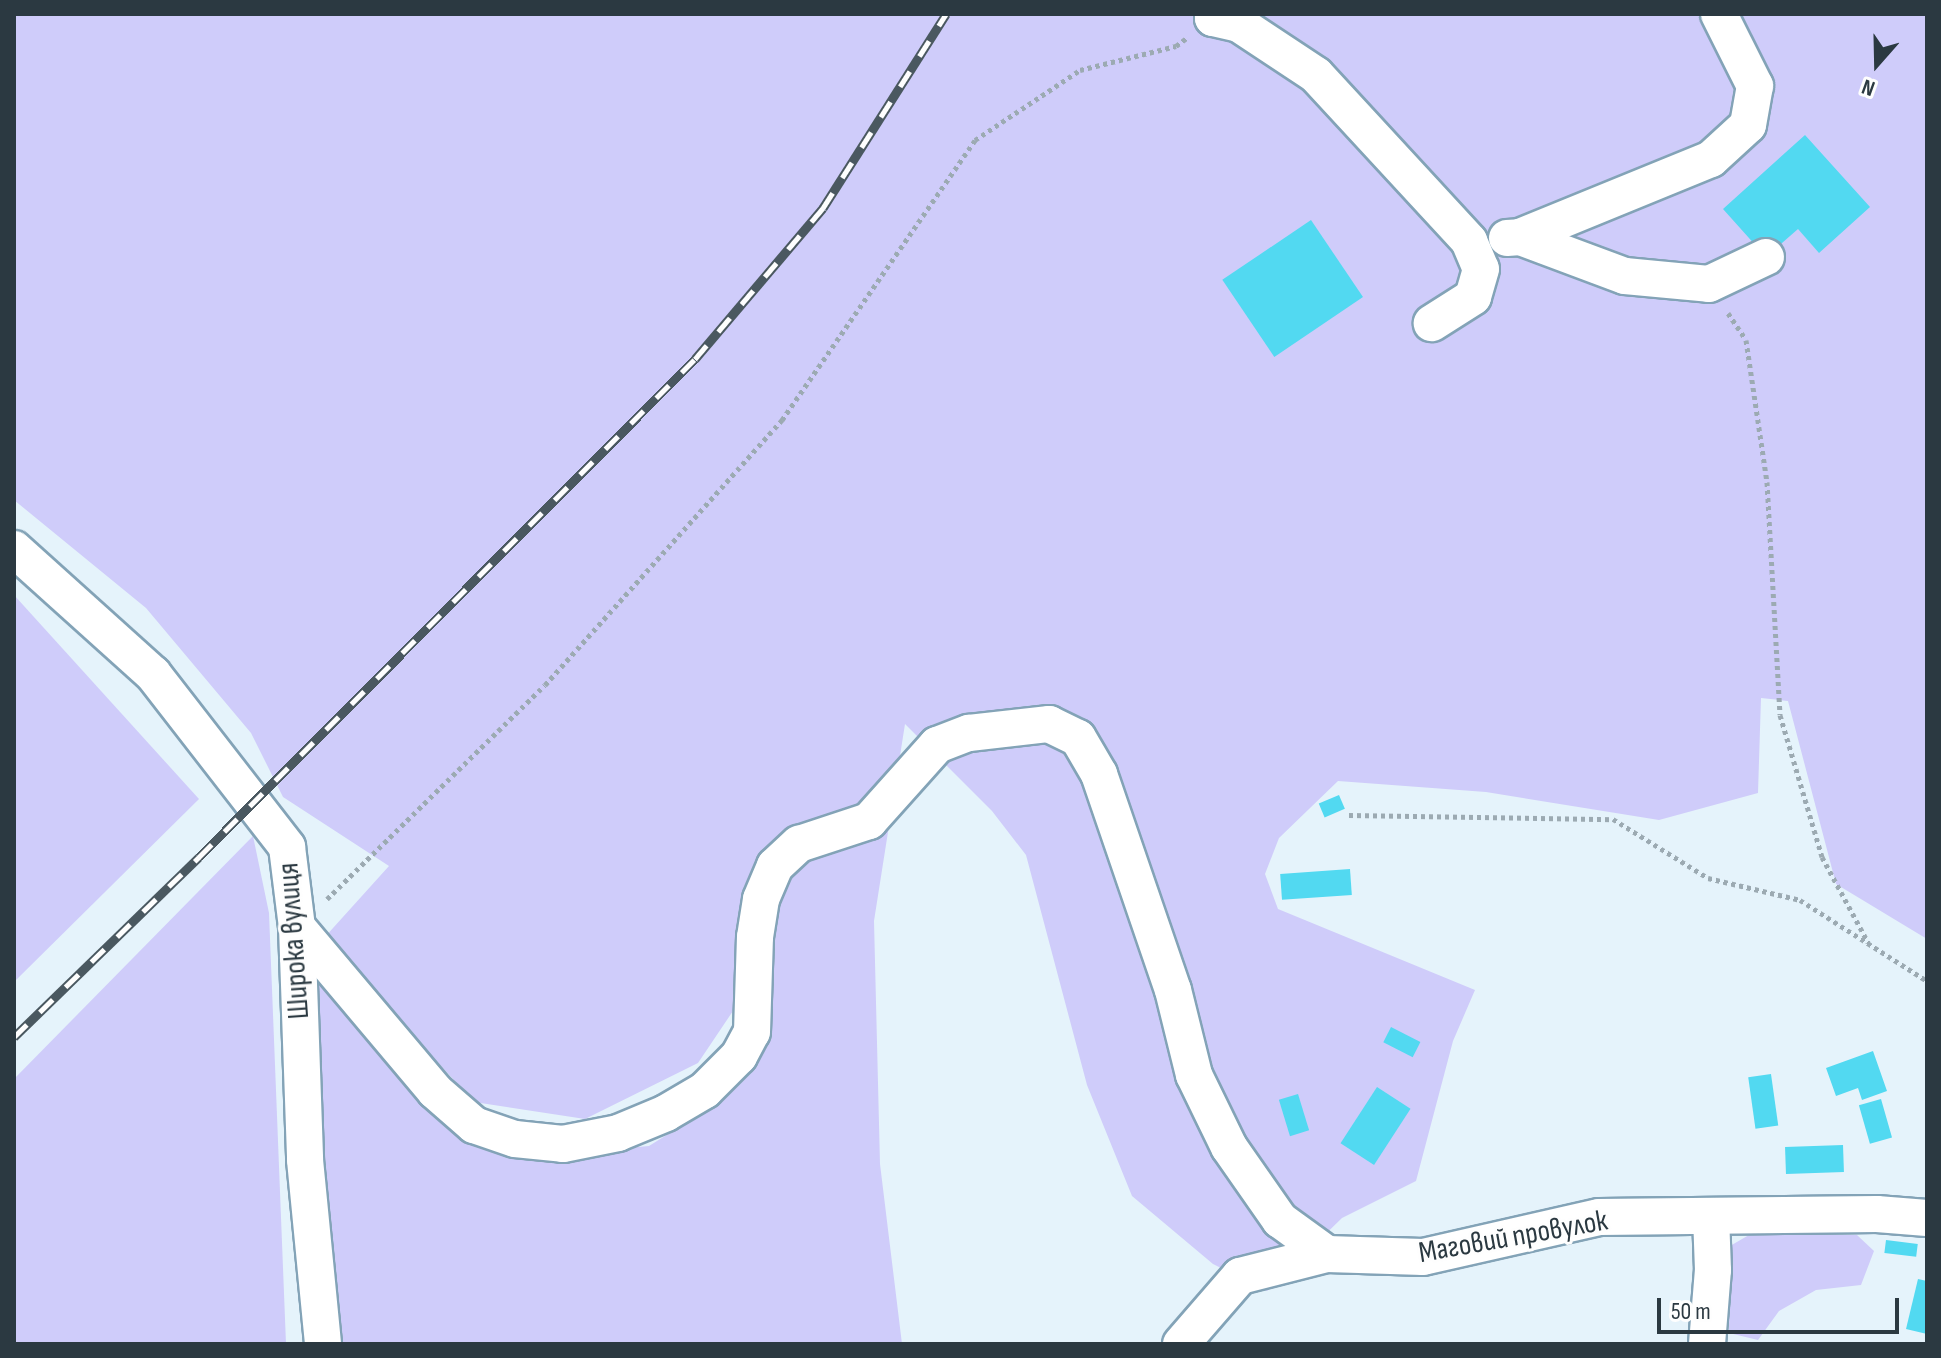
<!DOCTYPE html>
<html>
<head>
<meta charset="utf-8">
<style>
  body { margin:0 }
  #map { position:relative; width:1941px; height:1358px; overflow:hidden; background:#e5f3fb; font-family:"Sofia Sans Condensed",sans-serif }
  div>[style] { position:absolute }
  .green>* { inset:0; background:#cfccfa }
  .building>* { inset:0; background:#52d9f1; transform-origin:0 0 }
  .path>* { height:5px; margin-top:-2.5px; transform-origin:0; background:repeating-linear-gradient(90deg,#9caab2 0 4px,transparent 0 8px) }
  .roads { filter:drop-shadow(2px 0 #83a3b7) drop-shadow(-2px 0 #83a3b7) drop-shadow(0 2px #83a3b7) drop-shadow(0 -2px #83a3b7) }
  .minor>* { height:36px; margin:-18px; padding:0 18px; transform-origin:18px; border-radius:18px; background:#fff }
  .rail>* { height:9px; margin-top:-4.5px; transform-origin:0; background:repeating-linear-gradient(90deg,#fefefe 0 18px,#4a5860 0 36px); box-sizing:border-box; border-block:2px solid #4a5860 }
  span { translate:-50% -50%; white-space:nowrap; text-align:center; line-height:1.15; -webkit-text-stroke:6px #fefefe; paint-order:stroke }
  .street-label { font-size:30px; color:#2b3941 }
  .frame { position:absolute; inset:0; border:16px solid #2b3941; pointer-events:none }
  .north { position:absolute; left:1837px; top:24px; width:80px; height:80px; -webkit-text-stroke:6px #fefefe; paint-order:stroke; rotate:200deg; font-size:22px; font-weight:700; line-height:32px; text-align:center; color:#2b3941 }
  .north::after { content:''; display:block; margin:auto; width:28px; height:36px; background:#2b3941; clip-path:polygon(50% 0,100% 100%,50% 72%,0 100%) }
  .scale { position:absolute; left:1657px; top:1298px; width:242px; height:36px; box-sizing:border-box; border:4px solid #2b3941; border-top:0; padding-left:10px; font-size:24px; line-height:28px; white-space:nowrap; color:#2b3941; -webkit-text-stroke:6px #fefefe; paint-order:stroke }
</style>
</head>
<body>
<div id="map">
  <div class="green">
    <i style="clip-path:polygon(14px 14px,1927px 14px,1927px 939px,1836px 884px,1788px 701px,1761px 698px,1758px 793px,1659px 820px,1486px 792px,1338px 781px,1279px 838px,1265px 874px,1278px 909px,1475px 990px,1453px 1041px,1416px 1181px,1342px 1218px,1267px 1291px,1213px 1264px,1132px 1196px,1087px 1085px,1026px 855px,992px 811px,905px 724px,874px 921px,880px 1164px,902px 1344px,341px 1344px,305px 954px,421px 1099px,466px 1136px,536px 1156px,649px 1146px,705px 1111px,753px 1062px,765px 1043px,764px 984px,739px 1002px,698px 1063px,585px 1119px,474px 1102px,324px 938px,389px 866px,283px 797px,251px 733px,146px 608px,14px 500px)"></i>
    <i style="clip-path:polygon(14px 595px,199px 799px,14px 982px)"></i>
    <i style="clip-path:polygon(253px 836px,269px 913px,286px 1344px,14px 1344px,14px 1079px)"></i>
    <i style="clip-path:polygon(1749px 1235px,1857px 1235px,1874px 1251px,1861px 1285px,1816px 1290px,1779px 1311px,1758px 1340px,1729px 1333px,1730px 1246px)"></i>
  </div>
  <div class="building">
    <i style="clip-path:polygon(1805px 135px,1870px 207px,1819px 253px,1798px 229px,1766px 257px,1723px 209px)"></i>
    <i style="left:1311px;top:220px;width:93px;height:107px;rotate:56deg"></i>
    <i style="left:1339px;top:795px;width:15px;height:22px;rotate:67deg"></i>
    <i style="left:1350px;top:869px;width:26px;height:70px;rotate:86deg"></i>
    <i style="left:1391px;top:1027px;width:33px;height:17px;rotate:27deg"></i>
    <i style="clip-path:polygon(1873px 1051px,1887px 1091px,1862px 1100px,1858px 1088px,1836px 1096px,1826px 1068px)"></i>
    <i style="left:1771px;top:1074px;width:52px;height:23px;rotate:82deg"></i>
    <i style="left:1377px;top:1087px;width:40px;height:67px;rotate:33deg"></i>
    <i style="left:1298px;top:1094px;width:38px;height:20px;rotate:73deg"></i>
    <i style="left:1881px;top:1099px;width:40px;height:23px;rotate:74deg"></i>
    <i style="left:1843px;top:1145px;width:27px;height:58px;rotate:88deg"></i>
    <i style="left:1886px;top:1240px;width:32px;height:13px;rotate:7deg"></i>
    <i style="clip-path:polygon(1918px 1279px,1927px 1281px,1927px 1334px,1906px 1329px)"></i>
  </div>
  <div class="path">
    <i style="left:1728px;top:313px;width:32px;rotate:56deg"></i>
    <i style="left:1746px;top:340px;width:144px;rotate:81.6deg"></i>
    <i style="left:1767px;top:482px;width:233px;rotate:86.8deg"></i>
    <i style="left:1780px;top:715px;width:148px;rotate:73.5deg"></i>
    <i style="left:1822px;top:857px;width:97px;rotate:61.6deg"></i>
    <i style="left:1349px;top:815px;width:264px;rotate:0.9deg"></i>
    <i style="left:1613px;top:819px;width:112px;rotate:31.8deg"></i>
    <i style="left:1708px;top:878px;width:95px;rotate:13.4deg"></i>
    <i style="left:1800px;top:900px;width:151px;rotate:32.5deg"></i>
    <i style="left:327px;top:899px;width:305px;rotate:-44.5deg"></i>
    <i style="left:545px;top:685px;width:356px;rotate:-48.2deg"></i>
    <i style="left:782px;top:420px;width:340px;rotate:-55.4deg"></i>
    <i style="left:975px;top:140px;width:126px;rotate:-33.7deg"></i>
    <i style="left:1080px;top:70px;width:99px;rotate:-14deg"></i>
    <i style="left:1176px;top:46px;width:15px;rotate:-37deg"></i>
  </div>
  <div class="roads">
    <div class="minor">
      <i style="left:1213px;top:14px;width:4px;rotate:90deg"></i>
      <i style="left:1213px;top:18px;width:27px;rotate:13deg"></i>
      <i style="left:1239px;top:24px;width:92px;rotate:33.5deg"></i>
      <i style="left:1316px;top:75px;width:226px;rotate:47.3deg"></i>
      <i style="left:1469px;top:241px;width:30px;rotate:67deg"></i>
      <i style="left:1481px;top:269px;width:29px;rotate:106deg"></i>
      <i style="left:1473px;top:297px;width:49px;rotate:147.6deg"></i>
      <i style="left:1520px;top:237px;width:206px;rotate:-22.2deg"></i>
      <i style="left:1711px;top:159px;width:50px;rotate:-42.6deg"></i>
      <i style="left:1748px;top:125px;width:40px;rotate:-80deg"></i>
      <i style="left:1755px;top:86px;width:80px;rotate:-116.6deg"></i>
      <i style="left:1507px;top:238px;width:13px;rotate:-4deg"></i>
      <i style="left:1520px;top:237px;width:112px;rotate:20.4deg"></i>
      <i style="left:1625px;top:276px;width:84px;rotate:5.4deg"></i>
      <i style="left:1709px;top:284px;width:63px;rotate:-25.3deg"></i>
      <i style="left:14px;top:549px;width:187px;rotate:42deg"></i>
      <i style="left:153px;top:674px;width:219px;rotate:52.2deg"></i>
      <i style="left:287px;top:847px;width:81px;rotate:82.9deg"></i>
      <i style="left:297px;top:927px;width:233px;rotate:88deg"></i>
      <i style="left:305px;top:1160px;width:185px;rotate:84.4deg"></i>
      <i style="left:297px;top:927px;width:214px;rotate:49.9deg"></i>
      <i style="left:435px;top:1091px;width:52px;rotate:41.1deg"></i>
      <i style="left:474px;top:1125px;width:43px;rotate:18.9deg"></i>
      <i style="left:515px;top:1139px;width:48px;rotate:5.9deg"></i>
      <i style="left:563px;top:1144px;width:56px;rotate:-11.3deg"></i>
      <i style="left:618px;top:1133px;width:52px;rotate:-22.6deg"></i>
      <i style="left:666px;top:1113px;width:45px;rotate:-30.5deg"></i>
      <i style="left:705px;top:1090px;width:48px;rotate:-45deg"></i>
      <i style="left:739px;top:1056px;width:27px;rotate:-62deg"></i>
      <i style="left:752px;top:1032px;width:95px;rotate:-88.2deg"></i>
      <i style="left:755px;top:937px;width:38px;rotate:-81deg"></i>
      <i style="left:761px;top:899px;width:36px;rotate:-67deg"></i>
      <i style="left:775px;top:866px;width:33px;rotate:-43deg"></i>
      <i style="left:799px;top:844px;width:74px;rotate:-18.2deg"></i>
      <i style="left:869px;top:821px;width:102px;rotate:-48.2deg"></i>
      <i style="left:937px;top:745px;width:34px;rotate:-21deg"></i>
      <i style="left:969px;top:733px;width:81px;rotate:-6.4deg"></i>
      <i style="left:1049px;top:724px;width:32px;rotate:26deg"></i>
      <i style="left:1078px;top:738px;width:42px;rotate:59.7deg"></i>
      <i style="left:1099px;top:774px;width:228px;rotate:71.1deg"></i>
      <i style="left:1173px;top:990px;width:88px;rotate:76.1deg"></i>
      <i style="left:1194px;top:1075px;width:80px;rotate:64.1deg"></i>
      <i style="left:1229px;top:1147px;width:89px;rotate:55.1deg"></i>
      <i style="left:1280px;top:1220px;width:58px;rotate:35.9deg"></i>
      <i style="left:1181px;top:1344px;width:90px;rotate:-49.1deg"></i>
      <i style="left:1240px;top:1276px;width:90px;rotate:-14.2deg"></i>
      <i style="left:1327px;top:1254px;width:96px;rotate:1.8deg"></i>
      <i style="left:1423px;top:1257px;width:180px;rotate:-12.8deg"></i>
      <i style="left:1599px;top:1217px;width:278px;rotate:-0.6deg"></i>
      <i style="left:1877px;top:1214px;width:50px;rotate:4.6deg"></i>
      <i style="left:1707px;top:1344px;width:74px;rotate:-85.4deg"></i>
      <i style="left:1713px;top:1270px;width:54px;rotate:-92.1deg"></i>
    </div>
  </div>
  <div class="rail">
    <i style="left:14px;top:1037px;width:258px;rotate:-44.2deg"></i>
    <i style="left:199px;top:857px;width:703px;rotate:-45.12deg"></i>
    <i style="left:695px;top:359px;width:198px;rotate:-49.7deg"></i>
    <i style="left:823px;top:208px;width:230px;rotate:-57.6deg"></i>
  </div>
  <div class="street-label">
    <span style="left:294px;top:941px;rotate:-94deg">Широка вулиця</span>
    <span style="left:1513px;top:1237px;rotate:-10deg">Маговий провулок</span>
  </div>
  <div class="frame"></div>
  <div class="north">N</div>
  <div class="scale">50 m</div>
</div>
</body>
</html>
